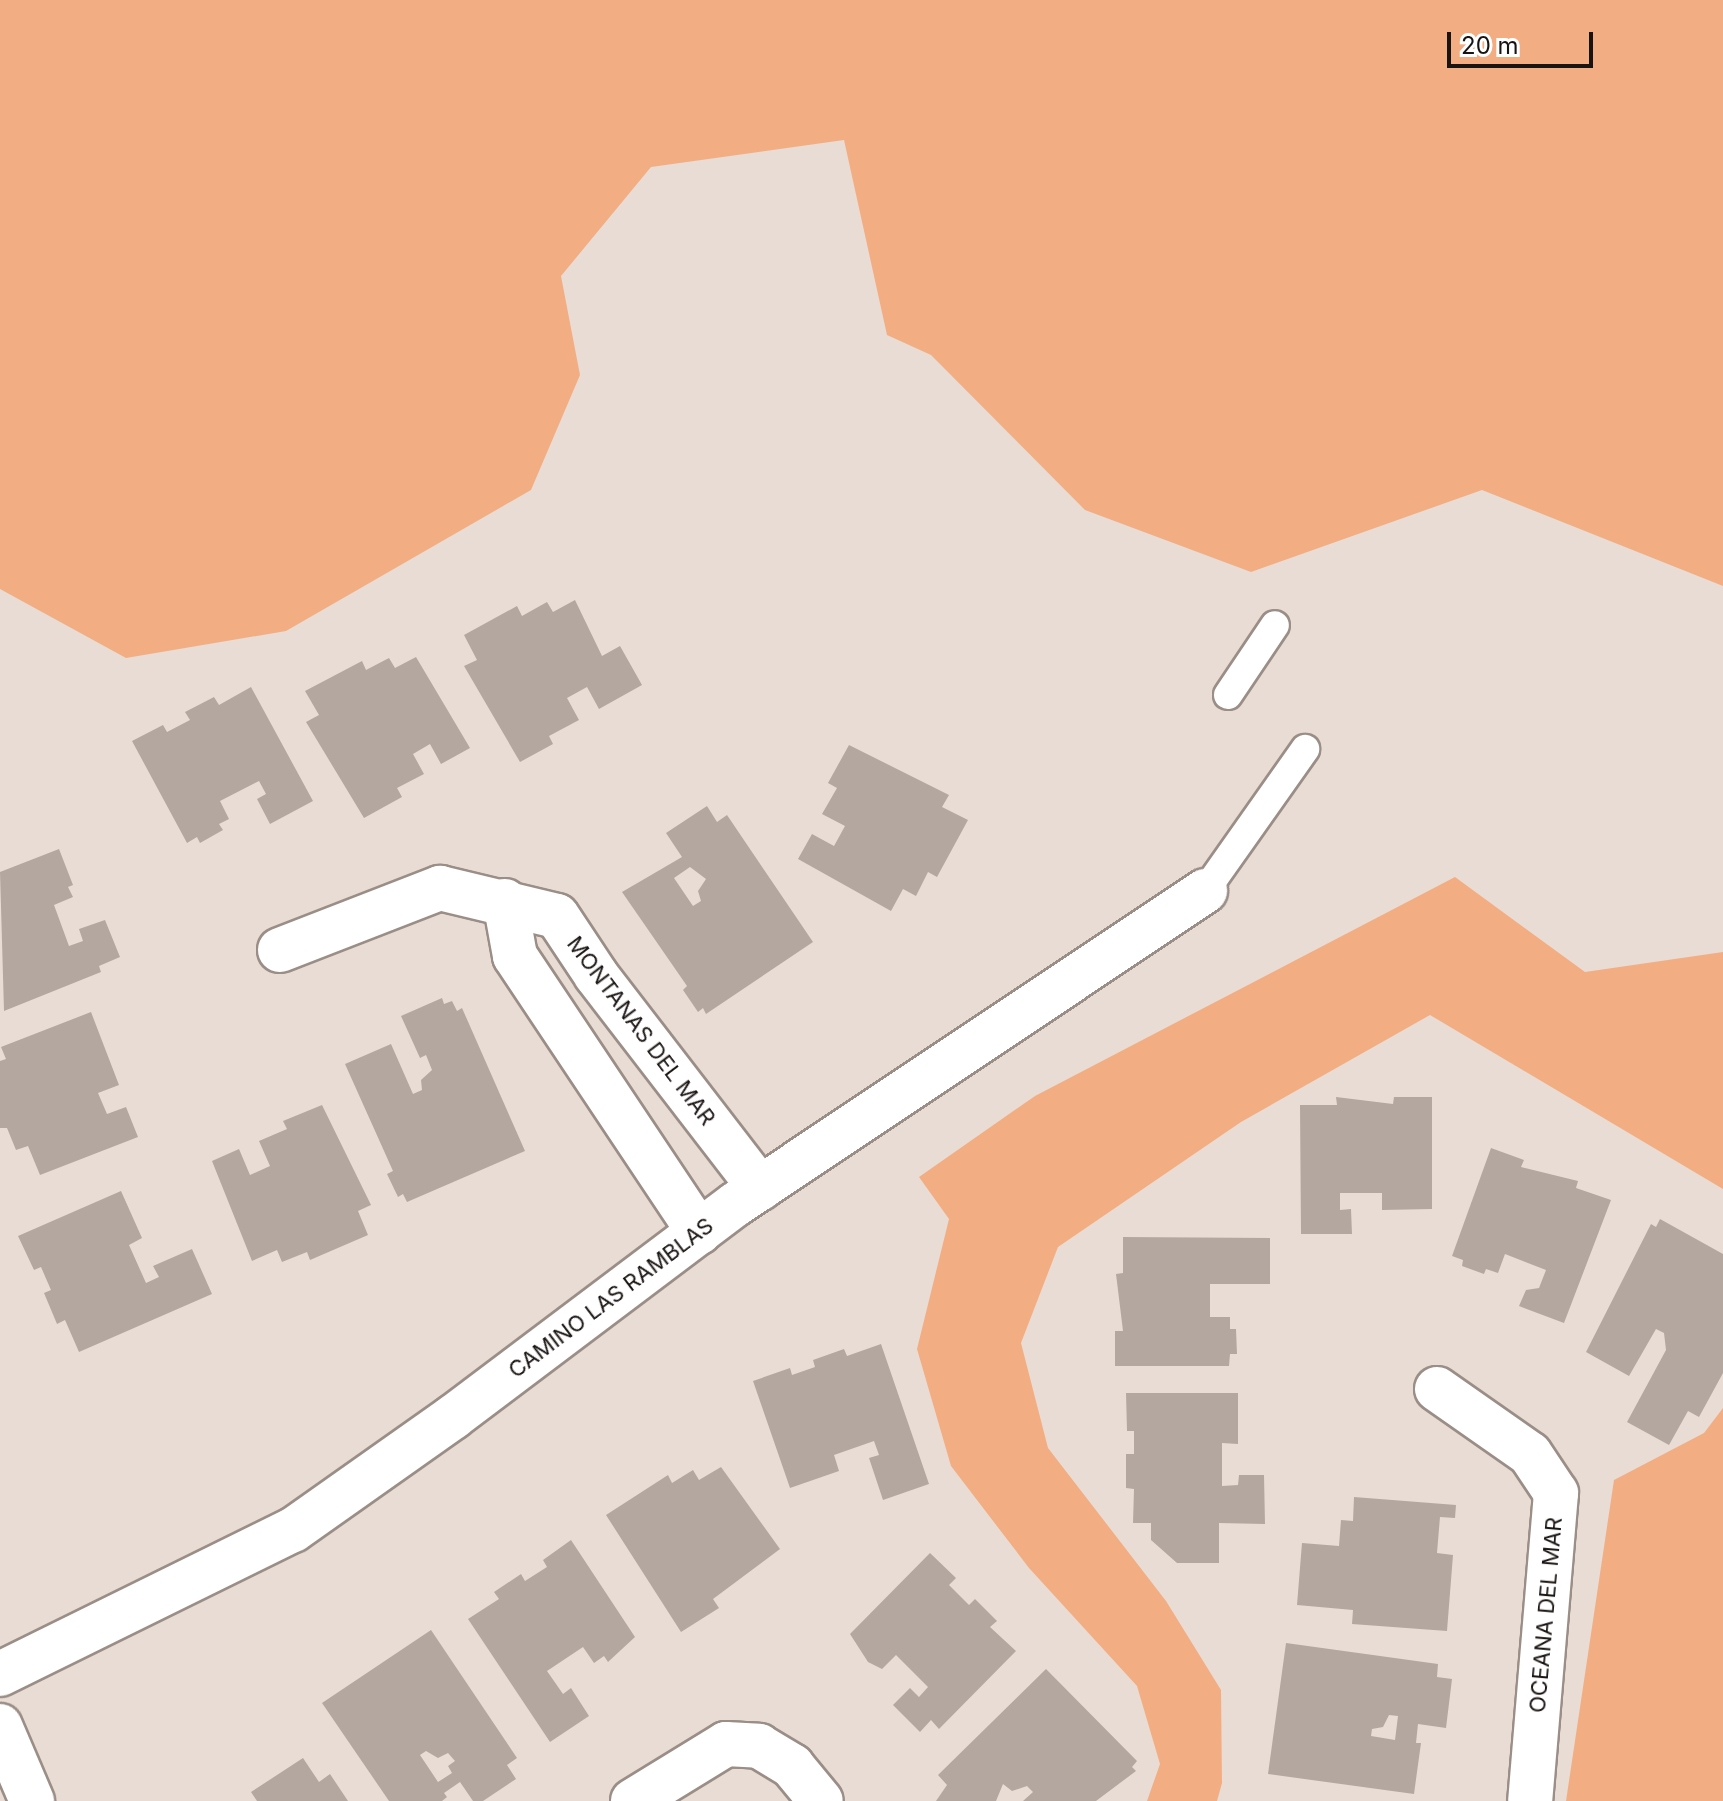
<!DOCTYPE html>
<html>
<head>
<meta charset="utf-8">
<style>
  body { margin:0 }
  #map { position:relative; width:1723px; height:1801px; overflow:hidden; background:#e9dcd4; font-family:Inter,sans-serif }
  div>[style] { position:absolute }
  .green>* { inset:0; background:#f2ae82 }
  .building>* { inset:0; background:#b4a7a0 }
  .roads { filter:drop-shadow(2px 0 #9a8e87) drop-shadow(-2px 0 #9a8e87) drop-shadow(0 2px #9a8e87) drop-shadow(0 -2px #9a8e87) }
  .service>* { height:28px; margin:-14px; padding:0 14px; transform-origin:14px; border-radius:14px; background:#fff }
  .minor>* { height:44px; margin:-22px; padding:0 22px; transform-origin:22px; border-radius:22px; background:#fff }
  .tertiary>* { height:44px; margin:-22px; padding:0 22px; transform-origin:22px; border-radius:22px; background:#fff }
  span { translate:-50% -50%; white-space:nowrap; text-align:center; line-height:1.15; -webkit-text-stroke:6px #fff; paint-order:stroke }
  .street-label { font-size:22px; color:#191412 }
  .scale { position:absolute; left:1447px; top:32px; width:146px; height:36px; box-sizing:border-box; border:4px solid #191412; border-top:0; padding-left:10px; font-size:24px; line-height:28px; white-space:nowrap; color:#191412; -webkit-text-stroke:6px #fff; paint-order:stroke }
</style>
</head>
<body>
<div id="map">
  <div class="green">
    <i style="clip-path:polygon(0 0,1723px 0,1723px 586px,1482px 490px,1251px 572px,1085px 510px,931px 355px,887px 335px,844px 140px,651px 167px,561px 276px,580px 375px,531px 490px,286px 631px,126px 658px,0 589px)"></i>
    <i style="clip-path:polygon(1455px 877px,1585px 972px,1723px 952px,1723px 1189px,1430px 1015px,1241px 1122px,1058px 1247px,1021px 1343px,1048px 1448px,1166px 1601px,1221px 1690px,1222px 1783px,1217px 1801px,1147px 1801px,1160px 1764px,1137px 1686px,1029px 1568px,951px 1466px,917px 1349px,949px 1219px,919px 1177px,1035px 1096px)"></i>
    <i style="clip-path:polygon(1723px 1408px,1723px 1801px,1566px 1801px,1614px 1480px,1704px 1433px)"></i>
  </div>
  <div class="building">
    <i style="clip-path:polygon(575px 600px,602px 656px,620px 646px,642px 685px,599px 709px,587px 687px,567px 698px,579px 720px,549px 736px,553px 744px,520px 762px,464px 666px,477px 660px,464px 635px,517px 606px,522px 616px,547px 602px,553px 612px)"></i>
    <i style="clip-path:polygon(416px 657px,470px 748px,441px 764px,430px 744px,413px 754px,424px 774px,397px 788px,402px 797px,364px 818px,306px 722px,319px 715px,305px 691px,362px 661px,366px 670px,389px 658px,395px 668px)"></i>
    <i style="clip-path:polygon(251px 687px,313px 801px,270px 824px,257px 799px,266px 794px,259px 781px,220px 801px,229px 819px,219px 824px,223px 830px,200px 843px,197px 837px,187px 843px,132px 741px,163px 725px,167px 732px,190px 720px,185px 712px,214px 697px,219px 705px)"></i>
    <i style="clip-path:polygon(849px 745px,949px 795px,942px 807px,968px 820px,937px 877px,928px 872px,916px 896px,903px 889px,891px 911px,798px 859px,812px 834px,834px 846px,845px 826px,822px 814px,837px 788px,828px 783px)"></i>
    <i style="clip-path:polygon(evenodd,707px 806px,717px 822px,727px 815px,813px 942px,706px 1014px,703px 1008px,698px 1012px,683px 990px,687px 986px,622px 892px,682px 857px,666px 833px,707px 806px,690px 867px,706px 879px,698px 891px,701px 901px,693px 906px,674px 878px,690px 867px)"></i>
    <i style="clip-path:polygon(59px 849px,73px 885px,68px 887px,73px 897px,54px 905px,69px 946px,83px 941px,79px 929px,105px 920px,120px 957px,99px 966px,101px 972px,4px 1011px,0 872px)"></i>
    <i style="clip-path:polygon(442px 998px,444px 1004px,452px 1001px,457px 1011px,462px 1008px,525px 1151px,407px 1202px,403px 1194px,398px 1197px,387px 1174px,393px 1171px,345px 1064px,391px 1044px,413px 1094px,422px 1090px,421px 1080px,432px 1070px,426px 1055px,420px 1058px,401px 1016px)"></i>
    <i style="clip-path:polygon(91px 1012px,119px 1085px,98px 1093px,107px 1114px,126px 1107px,138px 1137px,40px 1175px,28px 1146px,16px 1150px,7px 1128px,0 1128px,0 1061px,6px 1059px,1px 1047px)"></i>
    <i style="clip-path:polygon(1336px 1097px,1393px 1104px,1394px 1097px,1432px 1097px,1432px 1209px,1382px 1210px,1382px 1193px,1340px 1193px,1340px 1210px,1351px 1209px,1352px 1234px,1301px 1234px,1300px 1105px,1337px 1105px)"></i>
    <i style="clip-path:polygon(322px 1105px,371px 1205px,358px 1211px,368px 1235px,310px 1260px,307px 1252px,282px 1262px,277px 1250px,252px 1261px,212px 1161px,239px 1149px,250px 1175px,270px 1166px,259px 1141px,287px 1129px,283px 1121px)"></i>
    <i style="clip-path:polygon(1491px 1148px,1524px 1160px,1521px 1167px,1578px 1181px,1576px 1188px,1611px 1200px,1564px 1323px,1519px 1306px,1526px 1290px,1539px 1288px,1546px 1270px,1505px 1254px,1498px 1273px,1486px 1269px,1484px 1274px,1462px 1266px,1463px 1260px,1452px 1256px)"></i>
    <i style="clip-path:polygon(121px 1191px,142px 1238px,129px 1245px,146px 1283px,159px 1277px,153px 1266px,192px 1249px,212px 1294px,79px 1352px,65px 1320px,57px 1324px,44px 1293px,51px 1290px,41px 1267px,34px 1270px,18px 1236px)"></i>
    <i style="clip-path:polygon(1660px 1219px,1723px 1254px,1723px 1373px,1699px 1417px,1688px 1411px,1669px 1445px,1627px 1422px,1666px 1350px,1664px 1333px,1656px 1329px,1629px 1376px,1586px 1352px,1651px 1224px,1656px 1227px)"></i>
    <i style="clip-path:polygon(1123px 1237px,1270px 1238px,1270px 1284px,1210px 1284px,1210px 1317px,1230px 1317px,1230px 1329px,1236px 1329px,1237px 1354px,1230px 1354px,1229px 1366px,1115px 1366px,1115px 1331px,1123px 1331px,1116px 1274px,1123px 1273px)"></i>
    <i style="clip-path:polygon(881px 1344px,929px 1484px,883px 1500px,869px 1458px,879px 1455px,874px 1441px,834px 1455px,839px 1471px,790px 1488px,753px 1381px,790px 1368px,792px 1375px,815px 1367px,813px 1360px,844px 1349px,847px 1356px)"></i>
    <i style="clip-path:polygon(1126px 1393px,1238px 1393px,1238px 1444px,1222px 1443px,1222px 1486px,1238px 1485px,1239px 1475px,1264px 1475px,1265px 1524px,1219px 1523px,1219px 1563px,1177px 1563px,1151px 1540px,1151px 1523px,1133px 1523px,1134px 1489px,1126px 1488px,1126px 1454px,1134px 1454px,1134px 1431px,1127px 1431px)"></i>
    <i style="clip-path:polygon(721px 1467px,780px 1549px,713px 1599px,719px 1608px,681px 1632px,606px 1515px,668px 1475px,672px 1483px,693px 1470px,699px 1480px)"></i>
    <i style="clip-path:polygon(1354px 1497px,1456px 1505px,1455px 1518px,1440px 1517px,1437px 1553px,1453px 1555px,1447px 1631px,1352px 1624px,1353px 1610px,1297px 1605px,1302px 1543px,1339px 1546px,1341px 1520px,1353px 1521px)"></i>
    <i style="clip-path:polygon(571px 1540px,635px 1637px,608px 1662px,604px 1656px,594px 1663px,583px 1647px,547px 1671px,563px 1694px,571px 1688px,589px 1716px,550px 1742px,468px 1619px,499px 1599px,494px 1592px,521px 1574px,525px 1581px,547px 1567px,543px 1560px)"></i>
    <i style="clip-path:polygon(930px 1553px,956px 1578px,949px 1585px,969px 1605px,975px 1599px,997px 1621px,990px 1627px,1016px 1651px,939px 1729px,931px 1720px,920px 1732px,893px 1705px,910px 1688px,919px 1697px,928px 1687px,896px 1655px,882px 1669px,868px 1662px,850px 1634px)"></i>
    <i style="clip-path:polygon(evenodd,431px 1630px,517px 1758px,507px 1765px,516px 1779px,483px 1801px,473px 1801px,460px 1782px,444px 1793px,447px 1797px,442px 1801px,389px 1801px,322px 1703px,431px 1630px,426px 1751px,438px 1758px,448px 1753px,455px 1761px,448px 1766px,452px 1773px,438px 1782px,420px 1755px,426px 1751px)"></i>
    <i style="clip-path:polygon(evenodd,1286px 1643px,1438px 1664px,1437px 1677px,1452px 1679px,1446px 1728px,1418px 1724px,1416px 1743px,1421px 1743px,1414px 1794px,1268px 1774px,1286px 1643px,1389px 1715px,1398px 1716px,1395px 1740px,1371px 1736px,1372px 1729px,1383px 1727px,1389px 1715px)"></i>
    <i style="clip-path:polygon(1046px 1669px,1137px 1761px,1132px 1767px,1136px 1771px,1096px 1801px,1023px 1801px,1033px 1792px,1027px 1786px,1012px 1791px,1003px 1784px,996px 1801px,936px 1801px,947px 1785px,938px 1775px)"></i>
    <i style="clip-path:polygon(303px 1758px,319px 1782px,330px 1774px,348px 1801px,257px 1801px,251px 1792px)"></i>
  </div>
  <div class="roads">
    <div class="service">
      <i style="left:1228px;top:695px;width:84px;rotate:-56.1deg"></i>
      <i style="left:1205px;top:891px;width:174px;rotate:-54.8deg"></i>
    </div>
    <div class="minor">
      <i style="left:505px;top:901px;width:56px;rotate:79.7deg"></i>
      <i style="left:515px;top:956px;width:332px;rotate:56.3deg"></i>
      <i style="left:280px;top:950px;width:172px;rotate:-21.2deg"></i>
      <i style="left:440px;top:888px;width:120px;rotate:13.5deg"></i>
      <i style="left:557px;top:916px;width:71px;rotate:56.5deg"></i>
      <i style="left:596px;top:975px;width:269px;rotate:52.4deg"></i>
      <i style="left:1437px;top:1389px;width:113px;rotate:35deg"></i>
      <i style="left:1530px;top:1454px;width:47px;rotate:56.3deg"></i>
      <i style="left:1556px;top:1493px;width:309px;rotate:94.8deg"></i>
      <i style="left:633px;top:1801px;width:109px;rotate:-31.5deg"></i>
      <i style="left:726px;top:1744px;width:33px;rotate:3deg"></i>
      <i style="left:759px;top:1746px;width:39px;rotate:31deg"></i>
      <i style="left:792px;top:1766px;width:45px;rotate:50.4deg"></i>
    </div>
    <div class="tertiary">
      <i style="left:0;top:1674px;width:326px;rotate:-26.2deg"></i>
      <i style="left:293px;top:1530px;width:196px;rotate:-35.2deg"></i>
      <i style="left:453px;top:1417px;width:354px;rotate:-37deg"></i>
      <i style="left:736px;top:1204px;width:564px;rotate:-33.72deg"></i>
      <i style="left:0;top:1726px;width:82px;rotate:66.9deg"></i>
    </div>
  </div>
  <div class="street-label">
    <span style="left:641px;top:1031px;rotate:53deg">MONTANAS DEL MAR</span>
    <span style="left:611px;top:1298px;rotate:-37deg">CAMINO LAS RAMBLAS</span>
    <span style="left:1546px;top:1615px;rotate:-85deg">OCEANA DEL MAR</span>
  </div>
  <div class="scale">20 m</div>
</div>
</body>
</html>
